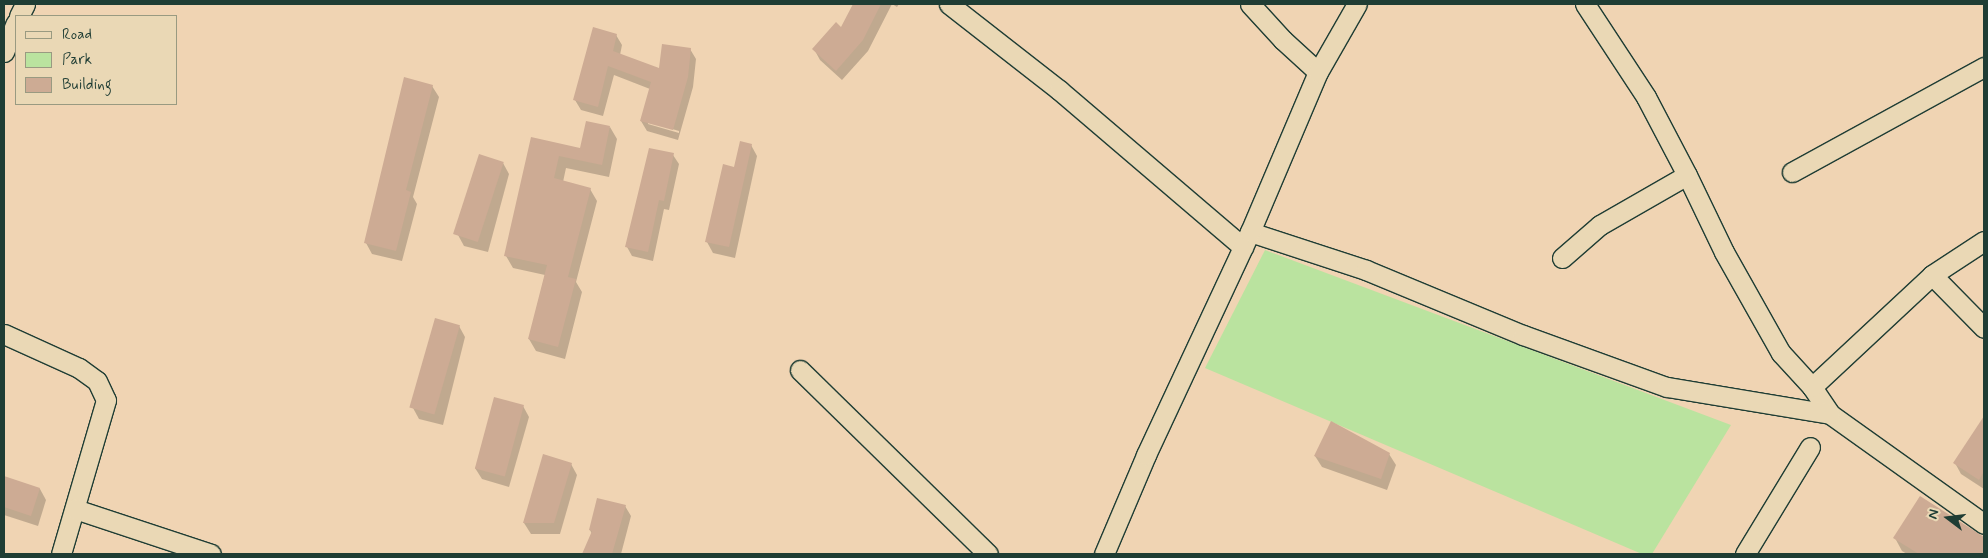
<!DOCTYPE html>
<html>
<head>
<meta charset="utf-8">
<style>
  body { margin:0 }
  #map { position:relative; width:1988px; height:558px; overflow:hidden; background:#f0d4b3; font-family:Mynerve,sans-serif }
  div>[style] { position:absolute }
  .green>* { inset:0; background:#bae39f }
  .shadow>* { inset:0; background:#0003 }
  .building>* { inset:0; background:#cdab94; transform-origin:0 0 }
  .roads { filter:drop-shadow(1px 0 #1f3d34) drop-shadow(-1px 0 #1f3d34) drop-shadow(0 1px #1f3d34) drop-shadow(0 -1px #1f3d34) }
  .minor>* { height:19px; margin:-9.5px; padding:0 9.5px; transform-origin:9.5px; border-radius:9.5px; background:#ead8b5 }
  span { translate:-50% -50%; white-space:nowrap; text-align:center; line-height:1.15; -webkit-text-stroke:4px #ead8b5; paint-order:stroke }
  .frame { position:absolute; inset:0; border:5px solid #1f3d34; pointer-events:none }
  .legend { position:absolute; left:15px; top:15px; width:162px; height:90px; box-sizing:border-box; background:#ead8b5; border:1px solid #999a81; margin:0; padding:6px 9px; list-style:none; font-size:15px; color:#1f3d34 }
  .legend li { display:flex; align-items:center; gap:10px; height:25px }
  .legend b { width:25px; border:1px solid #999a81 }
  .north { position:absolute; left:1923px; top:493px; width:50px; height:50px; -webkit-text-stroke:4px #ead8b5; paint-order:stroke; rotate:285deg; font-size:14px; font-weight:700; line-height:20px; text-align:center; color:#1f3d34 }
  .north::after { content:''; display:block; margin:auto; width:18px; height:22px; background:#1f3d34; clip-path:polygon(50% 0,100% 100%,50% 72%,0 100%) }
</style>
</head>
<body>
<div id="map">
  <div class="green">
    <i style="clip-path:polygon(1265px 250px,1731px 425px,1652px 554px,1642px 554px,1205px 368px)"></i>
  </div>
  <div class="shadow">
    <i style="clip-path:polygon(855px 4px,899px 4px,897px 7px,892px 4px,868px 51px,842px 80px,820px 60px,814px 49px,842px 29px)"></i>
    <i style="clip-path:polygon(evenodd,616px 35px,622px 45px,620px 55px,660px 69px,690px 49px,696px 59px,693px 87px,678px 140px,647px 131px,641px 121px,650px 89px,614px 75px,603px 116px,581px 110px,575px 100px,616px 35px,648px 122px,679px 131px,679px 133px,648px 124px,648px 122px)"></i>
    <i style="clip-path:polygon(432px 86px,439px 97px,413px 197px,417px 204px,402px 261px,372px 254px,366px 243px)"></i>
    <i style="clip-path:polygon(610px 127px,617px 139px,609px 177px,566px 168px,563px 182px,590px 189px,597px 201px,576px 282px,582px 292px,565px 359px,536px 351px,529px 339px,545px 275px,513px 268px,506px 256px,532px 138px,581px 150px)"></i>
    <i style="clip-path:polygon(751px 145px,757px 156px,735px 258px,713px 253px,707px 242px,735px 168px)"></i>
    <i style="clip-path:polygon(673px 155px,679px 164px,669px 210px,664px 209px,653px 261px,632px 256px,627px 247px)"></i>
    <i style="clip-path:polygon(503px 163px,509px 174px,488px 252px,464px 246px,458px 235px)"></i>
    <i style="clip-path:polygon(459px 326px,465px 337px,443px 425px,419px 419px,413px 408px)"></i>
    <i style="clip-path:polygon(523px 406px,529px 417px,509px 487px,482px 479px,475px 468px)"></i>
    <i style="clip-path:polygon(1977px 429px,1984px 434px,1984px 489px,1961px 474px,1955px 463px)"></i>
    <i style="clip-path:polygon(1389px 454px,1396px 465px,1387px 490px,1322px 467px,1315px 456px)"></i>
    <i style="clip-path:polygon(544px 455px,571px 464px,577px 475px,560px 534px,531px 534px,524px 523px)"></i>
    <i style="clip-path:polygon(4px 477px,40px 489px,46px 500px,38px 526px,4px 515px)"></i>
    <i style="clip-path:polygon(1920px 497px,1984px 538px,1984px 554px,1907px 554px,1902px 551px,1895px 538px)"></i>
    <i style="clip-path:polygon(625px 506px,631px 516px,621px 554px,584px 554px,592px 534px,590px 530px)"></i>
  </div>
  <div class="building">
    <i style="clip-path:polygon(853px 4px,881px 4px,863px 40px,836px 71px,812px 49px,836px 22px,841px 27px)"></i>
    <i style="clip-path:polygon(593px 27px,617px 34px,613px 51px,659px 68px,662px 44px,691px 48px,688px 77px,673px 130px,640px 121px,651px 82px,608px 66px,598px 107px,573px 100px)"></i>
    <i style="clip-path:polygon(404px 77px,433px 85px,406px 190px,411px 192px,396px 251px,364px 243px)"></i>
    <i style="clip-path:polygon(586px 121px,610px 126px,602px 165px,559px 156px,554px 178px,591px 188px,568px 277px,576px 279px,558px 347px,528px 339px,547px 265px,504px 256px,531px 137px,580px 148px)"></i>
    <i style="clip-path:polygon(740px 141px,752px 144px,729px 247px,705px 242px,723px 164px,734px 167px)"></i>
    <i style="clip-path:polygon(649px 148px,674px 153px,664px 201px,659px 200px,648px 252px,625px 247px)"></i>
    <i style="left:479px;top:154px;width:26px;height:84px;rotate:18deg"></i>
    <i style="left:435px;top:318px;width:26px;height:93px;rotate:16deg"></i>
    <i style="left:494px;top:397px;width:31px;height:74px;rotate:15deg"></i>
    <i style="clip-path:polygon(1984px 416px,1984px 471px,1979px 480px,1953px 463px)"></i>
    <i style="clip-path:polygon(1331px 421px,1390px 453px,1381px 479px,1314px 456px)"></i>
    <i style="clip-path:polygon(543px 454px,572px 463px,554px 523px,523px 523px)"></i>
    <i style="clip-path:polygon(4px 476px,40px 488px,31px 516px,4px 507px)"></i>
    <i style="clip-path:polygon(1920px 496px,1984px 537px,1984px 554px,1919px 554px,1893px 538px)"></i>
    <i style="clip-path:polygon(597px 498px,626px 505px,612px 554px,582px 554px,592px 531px,589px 530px)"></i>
  </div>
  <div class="roads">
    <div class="minor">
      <i style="left:949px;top:4px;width:140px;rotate:38deg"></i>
      <i style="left:1059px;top:90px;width:242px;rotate:40.5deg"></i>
      <i style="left:1250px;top:4px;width:49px;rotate:47.5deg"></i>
      <i style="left:1283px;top:40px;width:47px;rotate:42.4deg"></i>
      <i style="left:1585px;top:4px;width:111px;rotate:56.7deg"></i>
      <i style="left:1646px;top:97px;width:88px;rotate:62.3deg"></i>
      <i style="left:1687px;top:175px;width:85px;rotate:64.3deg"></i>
      <i style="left:1724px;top:252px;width:116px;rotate:60.6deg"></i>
      <i style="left:1781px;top:353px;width:46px;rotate:47.6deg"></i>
      <i style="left:1812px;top:387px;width:32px;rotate:56deg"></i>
      <i style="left:1830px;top:414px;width:189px;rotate:35.5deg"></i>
      <i style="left:19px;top:16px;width:13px;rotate:-63deg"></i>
      <i style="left:4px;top:52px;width:31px;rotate:-68deg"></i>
      <i style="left:1792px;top:172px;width:219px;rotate:-28.7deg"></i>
      <i style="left:1250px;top:232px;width:122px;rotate:18.1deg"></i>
      <i style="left:1366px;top:270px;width:170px;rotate:22.5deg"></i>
      <i style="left:1523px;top:335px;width:153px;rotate:19.9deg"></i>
      <i style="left:1667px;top:387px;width:165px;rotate:9.4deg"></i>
      <i style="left:1562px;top:258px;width:50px;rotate:-41deg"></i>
      <i style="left:1600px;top:225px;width:100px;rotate:-29.9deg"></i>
      <i style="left:1932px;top:275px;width:74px;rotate:45.5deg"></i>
      <i style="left:4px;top:334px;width:82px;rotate:24.4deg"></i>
      <i style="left:79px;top:368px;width:22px;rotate:36deg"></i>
      <i style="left:97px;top:381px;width:21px;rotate:65deg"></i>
      <i style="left:106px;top:400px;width:160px;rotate:106.3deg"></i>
      <i style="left:800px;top:370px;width:263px;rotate:44.4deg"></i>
      <i style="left:1812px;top:387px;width:164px;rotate:-43deg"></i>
      <i style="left:1932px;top:275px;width:62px;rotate:-33.2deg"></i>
      <i style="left:75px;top:509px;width:143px;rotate:18.3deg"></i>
      <i style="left:1104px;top:554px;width:108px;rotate:-67deg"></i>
      <i style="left:1146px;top:455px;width:246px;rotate:-65deg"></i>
      <i style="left:1250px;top:232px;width:174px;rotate:-67deg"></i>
      <i style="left:1318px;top:72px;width:78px;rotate:-60.2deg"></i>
      <i style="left:1745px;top:554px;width:125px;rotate:-58.7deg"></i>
    </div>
  </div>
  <div class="frame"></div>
  <ul class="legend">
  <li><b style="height:6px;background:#ead8b5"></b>Road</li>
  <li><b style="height:14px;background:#bae39f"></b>Park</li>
  <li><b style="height:14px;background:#cdab94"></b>Building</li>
  </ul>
  <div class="north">N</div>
</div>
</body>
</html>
